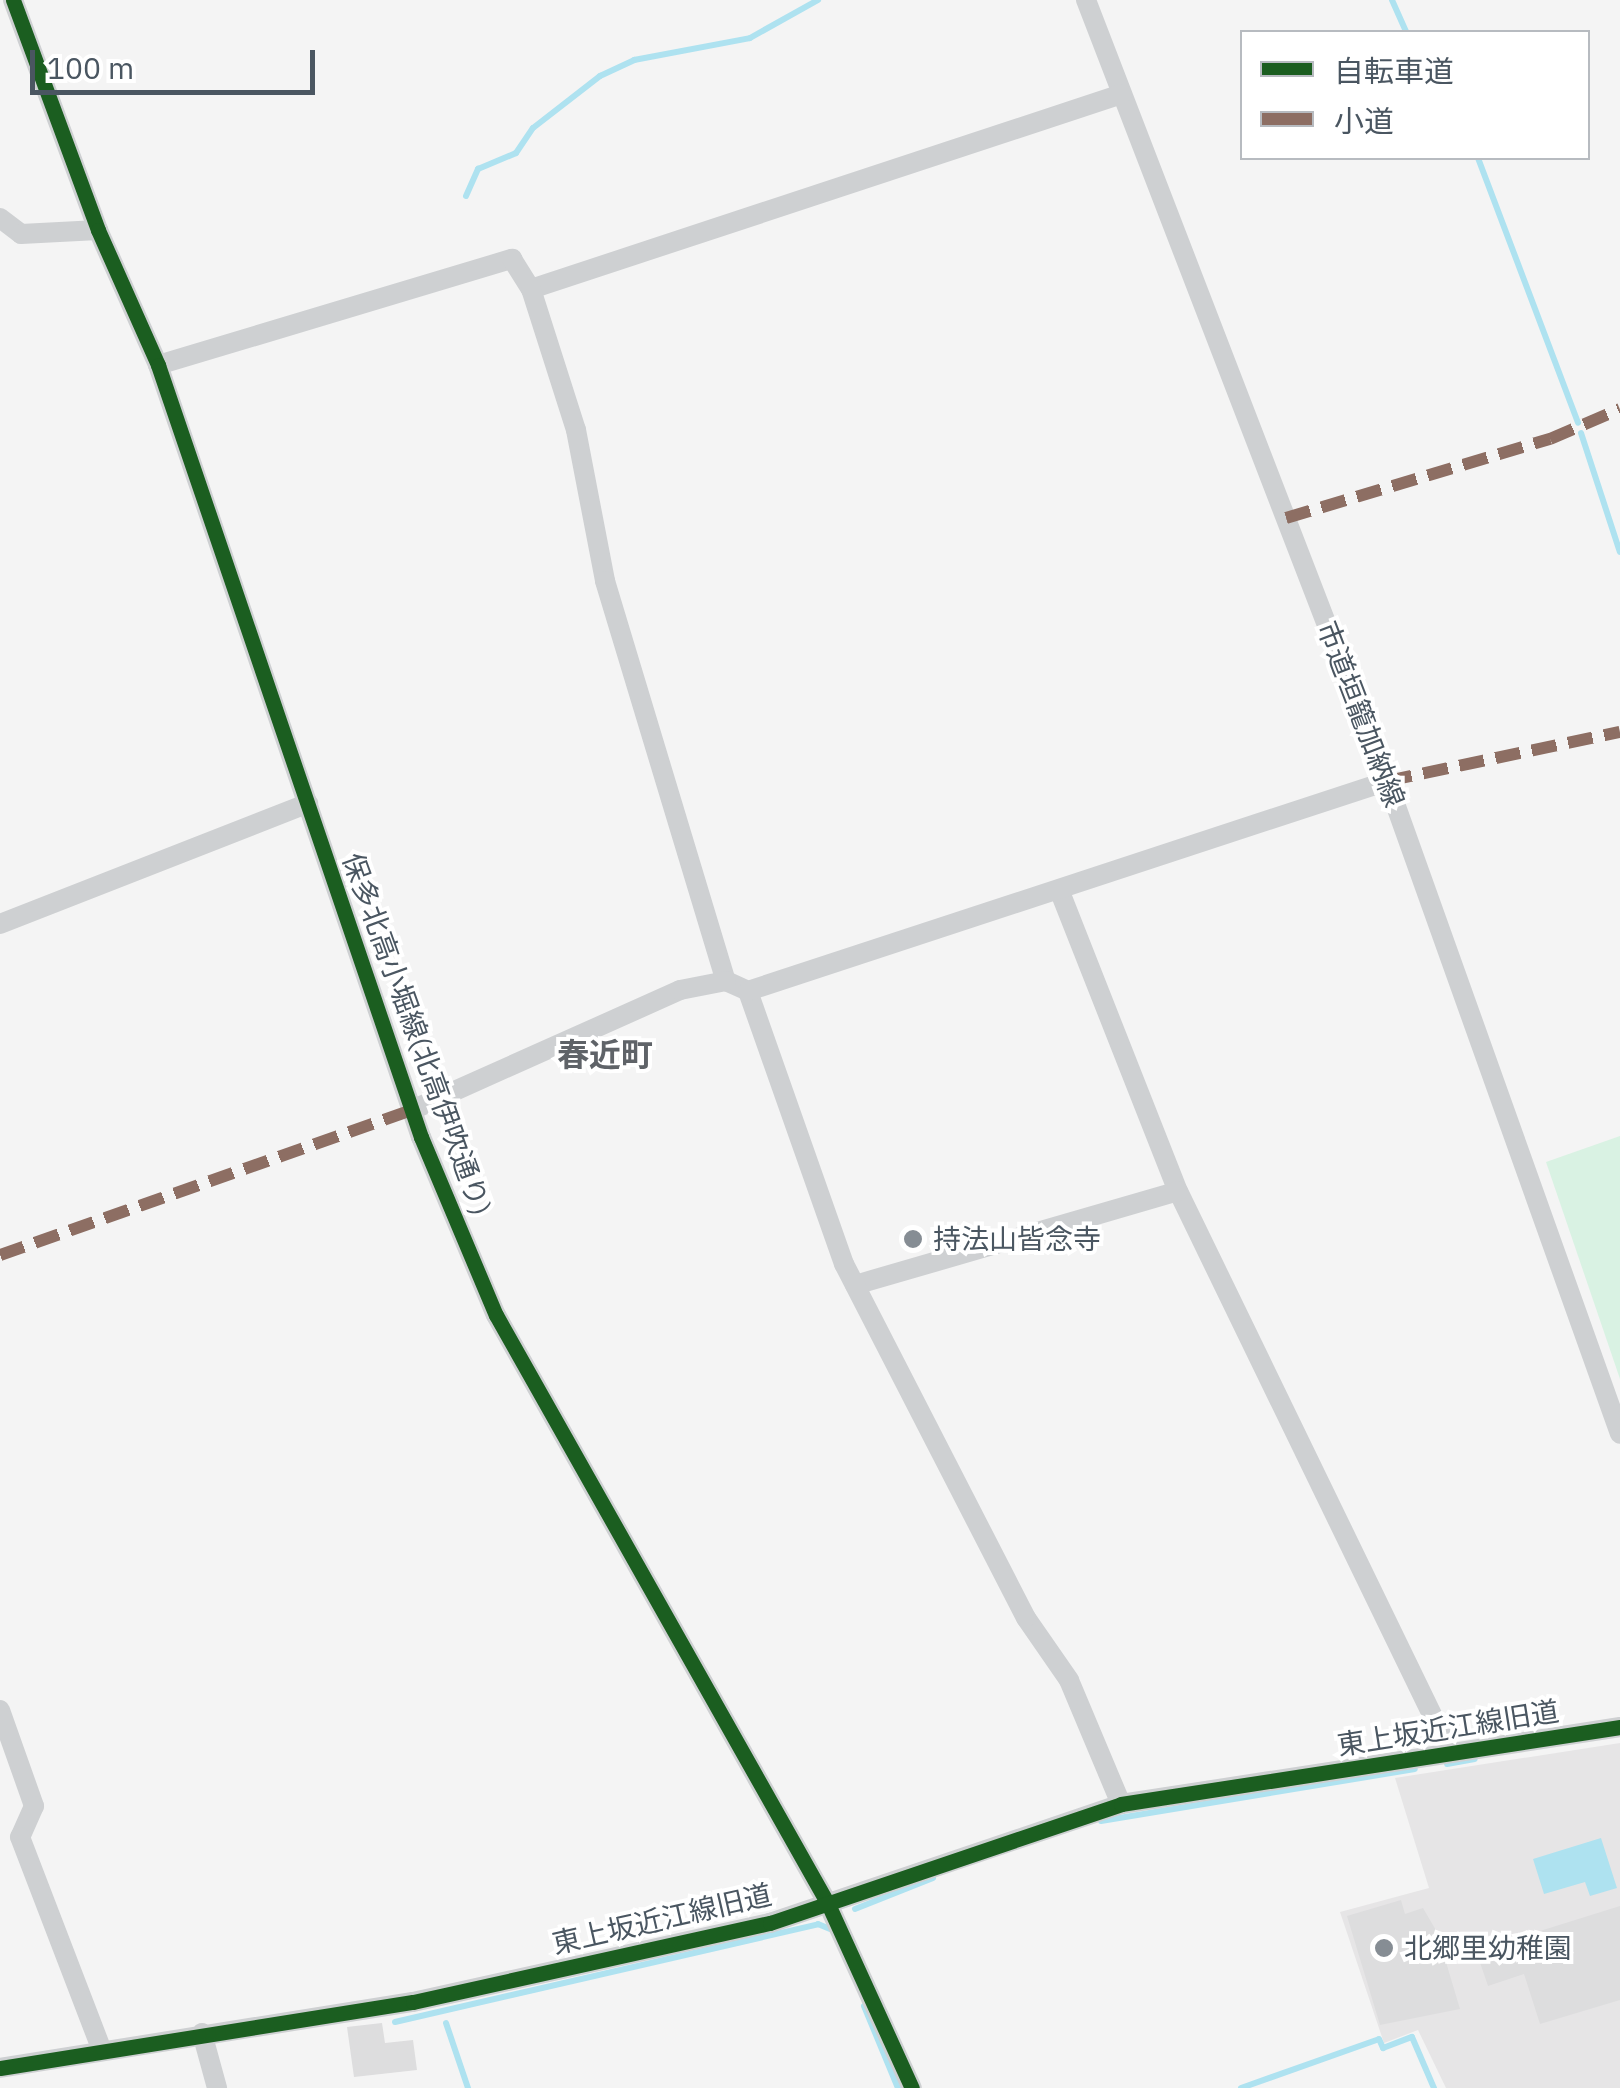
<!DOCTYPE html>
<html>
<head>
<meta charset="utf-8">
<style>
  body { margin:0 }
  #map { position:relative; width:1620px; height:2088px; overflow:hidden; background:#f4f4f4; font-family:"IBM Plex Sans","Noto Sans JP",sans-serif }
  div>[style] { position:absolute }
  .education>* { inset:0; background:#e6e5e6 }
  .green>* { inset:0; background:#d9f2e3 }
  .water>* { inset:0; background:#aee2f0 }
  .stream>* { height:6px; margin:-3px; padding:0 3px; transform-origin:3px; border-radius:3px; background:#aee2f0 }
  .building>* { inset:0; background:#ddddde }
  .minor>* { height:20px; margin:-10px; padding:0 10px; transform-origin:10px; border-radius:10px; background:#ced0d2 }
  .quiet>* { height:12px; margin-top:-6px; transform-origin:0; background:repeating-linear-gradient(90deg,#8d6e63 0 25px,transparent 0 37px) }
  .cycleway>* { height:15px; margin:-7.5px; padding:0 7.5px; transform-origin:7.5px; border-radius:7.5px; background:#1b5e20 }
  .dots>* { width:28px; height:28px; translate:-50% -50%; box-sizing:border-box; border:5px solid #fff; border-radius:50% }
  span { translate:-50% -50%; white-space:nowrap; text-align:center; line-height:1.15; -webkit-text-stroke:8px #fff; paint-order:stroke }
  .street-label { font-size:28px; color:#4a5661 }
  .poi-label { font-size:28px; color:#4a5661 }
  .left { translate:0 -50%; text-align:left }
  .quarter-label { font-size:32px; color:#5f6368; font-weight:700 }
  .legend { position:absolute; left:1240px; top:30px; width:350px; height:130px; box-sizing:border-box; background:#fff; border:2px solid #b7bbc0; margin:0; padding:12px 18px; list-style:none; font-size:30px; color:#4a5661 }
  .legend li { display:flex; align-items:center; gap:20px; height:50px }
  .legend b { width:50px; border:2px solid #b7bbc0 }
  .scale { position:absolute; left:30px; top:50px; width:285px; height:45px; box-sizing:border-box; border:5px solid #4a5661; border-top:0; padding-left:12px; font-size:30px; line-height:35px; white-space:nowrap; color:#4a5661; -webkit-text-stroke:8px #fff; paint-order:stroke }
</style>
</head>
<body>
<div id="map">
  <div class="education">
    <i style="clip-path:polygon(1620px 1743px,1620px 2088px,1446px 2088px,1418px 2030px,1384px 2043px,1340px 1912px,1429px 1888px,1395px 1778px)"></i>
  </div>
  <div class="green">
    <i style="clip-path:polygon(1620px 1136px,1620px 1379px,1546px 1162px)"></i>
  </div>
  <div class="water">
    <i style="clip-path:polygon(1601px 1838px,1617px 1888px,1590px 1896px,1585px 1882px,1544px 1894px,1533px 1859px)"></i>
  </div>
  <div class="stream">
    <i style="left:1392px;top:0;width:35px;rotate:66deg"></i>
    <i style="left:1478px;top:158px;width:283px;rotate:69.3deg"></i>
    <i style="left:466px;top:196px;width:30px;rotate:-66deg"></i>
    <i style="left:478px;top:169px;width:41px;rotate:-22.8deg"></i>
    <i style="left:516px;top:153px;width:30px;rotate:-56deg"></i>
    <i style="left:533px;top:128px;width:85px;rotate:-37.8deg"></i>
    <i style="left:600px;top:76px;width:38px;rotate:-25deg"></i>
    <i style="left:634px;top:60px;width:118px;rotate:-10.7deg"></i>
    <i style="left:750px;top:38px;width:78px;rotate:-29.2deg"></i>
    <i style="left:1581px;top:433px;width:125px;rotate:71.9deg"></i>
    <i style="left:1447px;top:1764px;width:28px;rotate:-10deg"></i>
    <i style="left:1101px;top:1821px;width:318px;rotate:-9.4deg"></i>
    <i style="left:855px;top:1909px;width:84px;rotate:-21.7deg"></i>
    <i style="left:864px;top:2006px;width:89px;rotate:67.5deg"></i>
    <i style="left:395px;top:2022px;width:434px;rotate:-13deg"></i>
    <i style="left:818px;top:1924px;width:15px;rotate:23deg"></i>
    <i style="left:446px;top:2023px;width:69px;rotate:71.3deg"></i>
    <i style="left:1241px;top:2088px;width:146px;rotate:-19.5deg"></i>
    <i style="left:1379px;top:2039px;width:10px;rotate:66deg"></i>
    <i style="left:1383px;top:2048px;width:31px;rotate:-21deg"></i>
    <i style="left:1412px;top:2037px;width:56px;rotate:66.7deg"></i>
  </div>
  <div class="building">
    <i style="clip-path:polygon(1401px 1900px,1405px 1914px,1423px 1908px,1437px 1932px,1460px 2009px,1380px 2025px,1347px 1916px)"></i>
    <i style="clip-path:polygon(1620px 1906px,1620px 2000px,1540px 2024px,1524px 1974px,1488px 1986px,1476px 1951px)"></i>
    <i style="clip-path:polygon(382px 2023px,385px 2043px,413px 2040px,417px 2070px,354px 2077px,347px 2027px)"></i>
  </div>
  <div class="minor">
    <i style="left:13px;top:0;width:245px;rotate:69.7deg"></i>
    <i style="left:98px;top:230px;width:148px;rotate:66deg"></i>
    <i style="left:158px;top:365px;width:816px;rotate:71.19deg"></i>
    <i style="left:421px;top:1137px;width:193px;rotate:67.2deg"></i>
    <i style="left:496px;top:1315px;width:676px;rotate:60.59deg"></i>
    <i style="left:828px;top:1904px;width:202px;rotate:65.5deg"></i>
    <i style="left:1086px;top:0;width:837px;rotate:68.92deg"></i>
    <i style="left:1387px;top:781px;width:693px;rotate:70.36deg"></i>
    <i style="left:0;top:218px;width:26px;rotate:37deg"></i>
    <i style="left:21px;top:234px;width:77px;rotate:-3deg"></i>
    <i style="left:531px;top:289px;width:622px;rotate:-18.26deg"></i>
    <i style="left:158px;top:365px;width:370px;rotate:-16.7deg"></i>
    <i style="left:512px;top:259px;width:36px;rotate:58deg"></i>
    <i style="left:531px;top:289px;width:148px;rotate:72.3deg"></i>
    <i style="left:576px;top:430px;width:154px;rotate:79.1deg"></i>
    <i style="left:605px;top:581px;width:418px;rotate:73.2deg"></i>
    <i style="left:726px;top:981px;width:24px;rotate:24deg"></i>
    <i style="left:1060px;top:892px;width:321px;rotate:68.5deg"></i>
    <i style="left:1178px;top:1191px;width:600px;rotate:64.12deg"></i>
    <i style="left:1440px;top:1731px;width:23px;rotate:80deg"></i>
    <i style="left:0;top:924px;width:331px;rotate:-21.4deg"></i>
    <i style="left:412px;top:1110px;width:294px;rotate:-24.1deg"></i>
    <i style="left:680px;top:990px;width:47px;rotate:-11.1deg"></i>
    <i style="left:855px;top:1285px;width:336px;rotate:-16.2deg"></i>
    <i style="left:0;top:1710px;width:102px;rotate:70.5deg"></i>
    <i style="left:34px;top:1806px;width:34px;rotate:114deg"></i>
    <i style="left:20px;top:1837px;width:226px;rotate:69deg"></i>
    <i style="left:1121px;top:1804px;width:134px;rotate:-112.8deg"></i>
    <i style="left:1069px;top:1680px;width:75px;rotate:-124.7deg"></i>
    <i style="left:1026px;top:1618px;width:398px;rotate:-117.2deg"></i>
    <i style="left:844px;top:1264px;width:289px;rotate:-109.4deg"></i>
    <i style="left:748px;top:991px;width:673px;rotate:-18.19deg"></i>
    <i style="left:202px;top:2033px;width:57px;rotate:74.7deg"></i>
    <i style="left:0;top:2068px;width:418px;rotate:-9.1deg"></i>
    <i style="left:413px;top:2002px;width:366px;rotate:-12.5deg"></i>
    <i style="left:770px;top:1923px;width:371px;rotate:-18.7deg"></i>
    <i style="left:1121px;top:1804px;width:505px;rotate:-8.77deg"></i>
  </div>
  <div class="quiet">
    <i style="left:1286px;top:518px;width:276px;rotate:-16.7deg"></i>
    <i style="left:1550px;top:439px;width:76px;rotate:-23.2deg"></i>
    <i style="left:1387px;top:781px;width:238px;rotate:-11.9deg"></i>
    <i style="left:0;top:1255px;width:437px;rotate:-19.4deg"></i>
  </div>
  <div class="cycleway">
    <i style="left:13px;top:0;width:245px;rotate:69.7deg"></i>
    <i style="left:98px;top:230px;width:148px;rotate:66deg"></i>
    <i style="left:158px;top:365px;width:816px;rotate:71.19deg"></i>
    <i style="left:421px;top:1137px;width:193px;rotate:67.2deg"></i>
    <i style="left:496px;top:1315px;width:676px;rotate:60.59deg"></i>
    <i style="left:828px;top:1904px;width:202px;rotate:65.5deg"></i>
    <i style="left:0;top:2068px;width:418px;rotate:-9.1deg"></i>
    <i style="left:413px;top:2002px;width:366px;rotate:-12.5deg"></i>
    <i style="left:770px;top:1923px;width:371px;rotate:-18.7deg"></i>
    <i style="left:1121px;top:1804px;width:505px;rotate:-8.77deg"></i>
  </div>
  <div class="dots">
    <i style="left:913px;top:1239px;background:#868d94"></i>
    <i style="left:1384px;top:1948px;background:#868d94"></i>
  </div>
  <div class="street-label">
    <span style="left:1361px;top:714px;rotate:69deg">市道垣籠加納線</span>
    <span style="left:417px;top:1034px;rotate:70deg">保多北高小堀線(北高伊吹通り)</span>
    <span style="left:1448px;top:1728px;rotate:-9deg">東上坂近江線旧道</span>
    <span style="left:662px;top:1919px;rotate:-13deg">東上坂近江線旧道</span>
  </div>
  <div class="poi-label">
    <span class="left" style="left:933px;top:1239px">持法山皆念寺</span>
    <span class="left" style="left:1404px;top:1948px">北郷里幼稚園</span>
  </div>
  <div class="quarter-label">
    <span style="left:605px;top:1054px">春近町</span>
  </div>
  <ul class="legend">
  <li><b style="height:12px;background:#1b5e20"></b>自転車道</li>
  <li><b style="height:12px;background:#8d6e63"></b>小道</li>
  </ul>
  <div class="scale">100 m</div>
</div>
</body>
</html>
